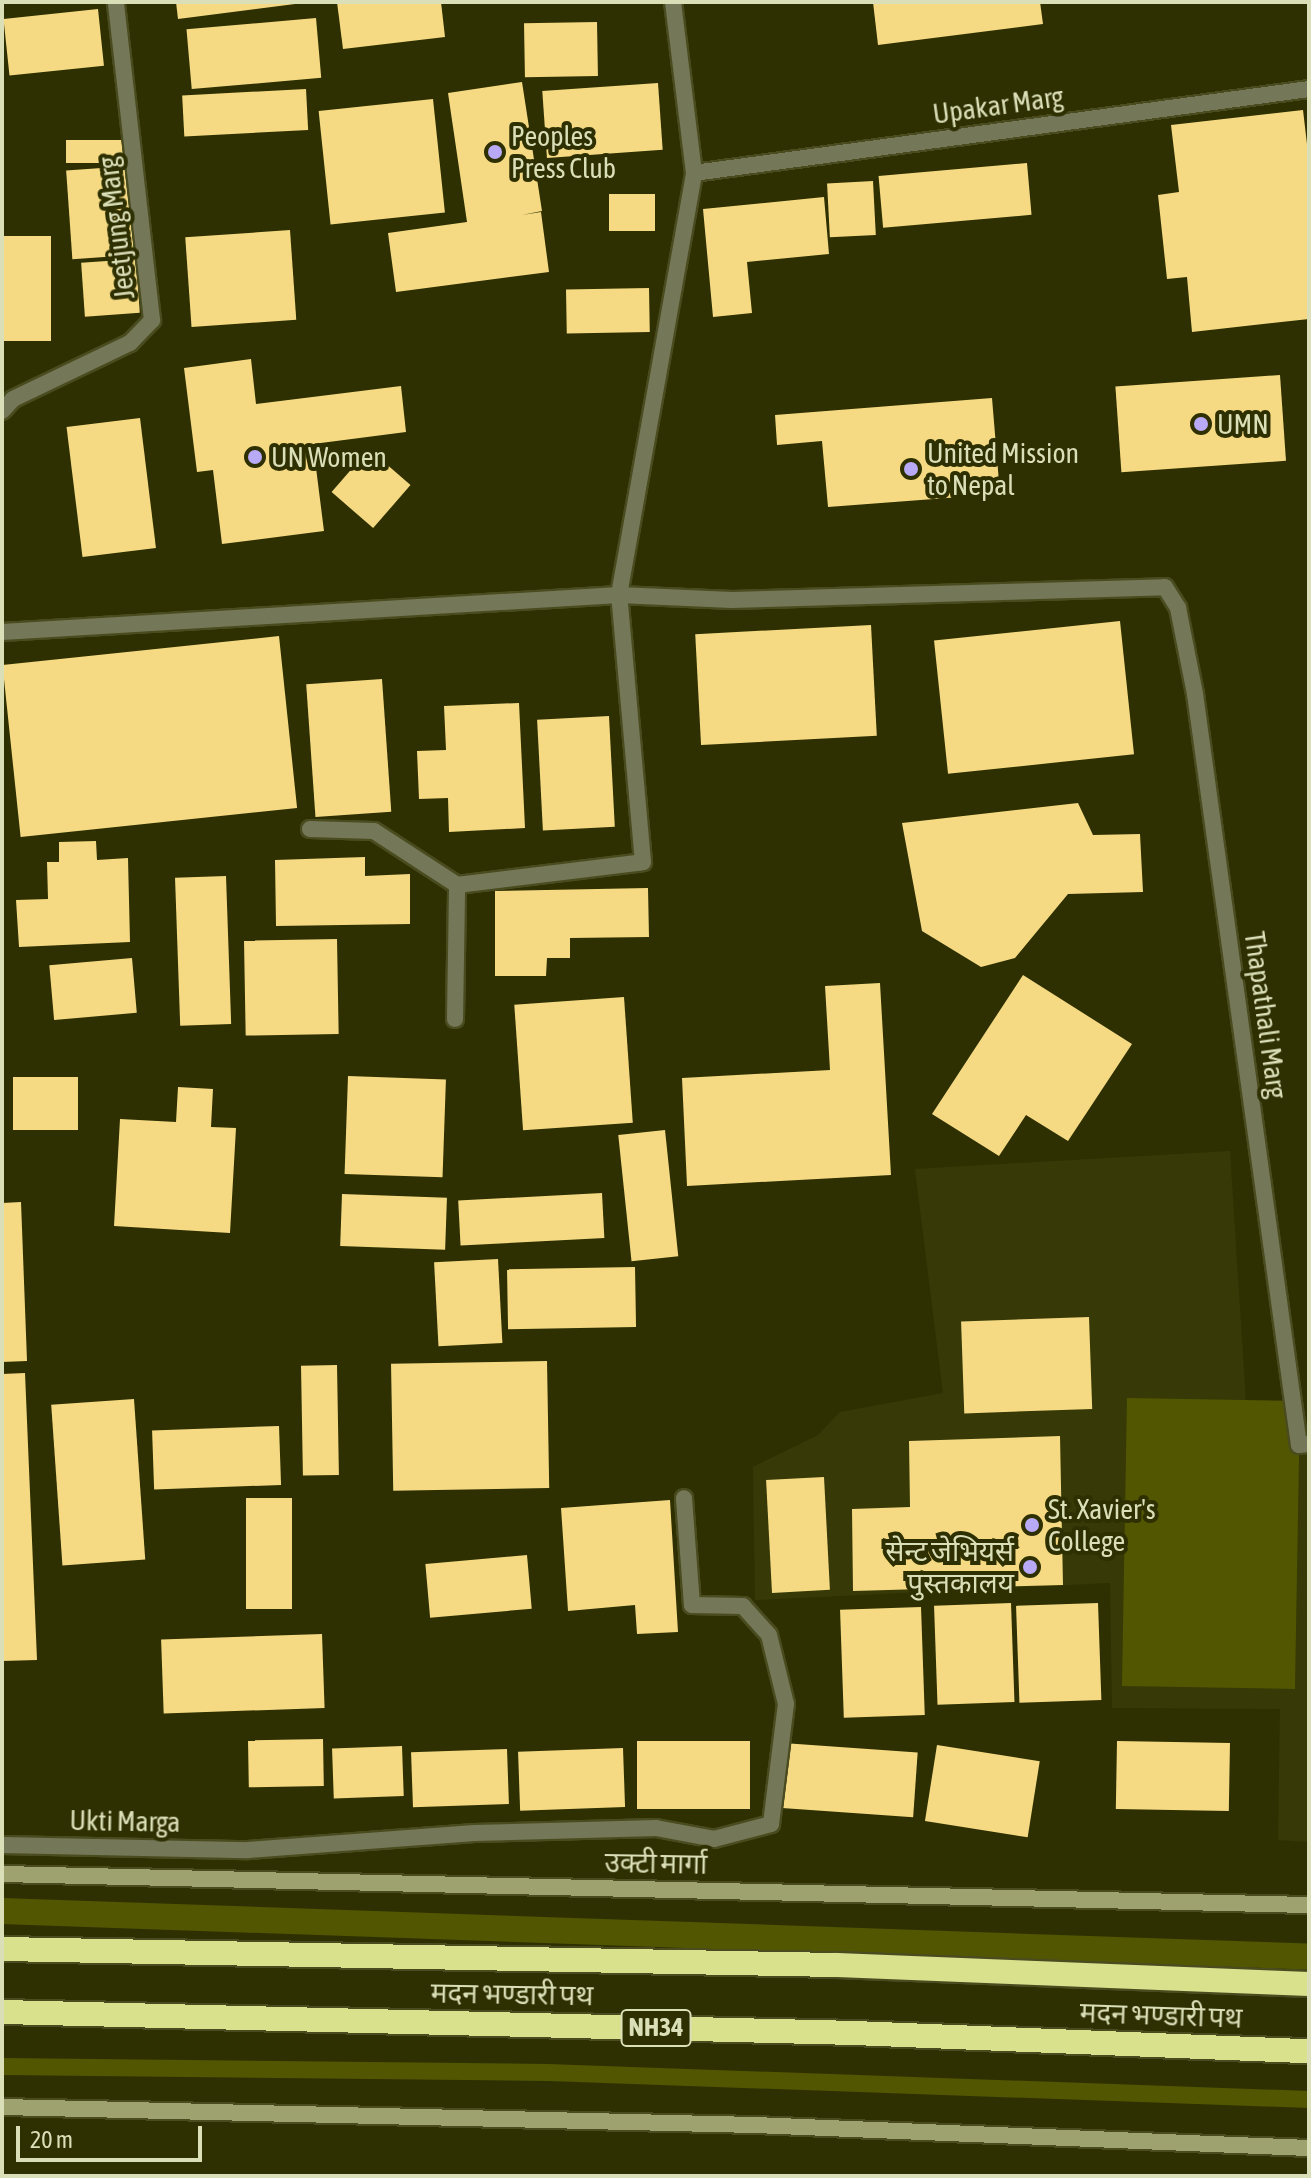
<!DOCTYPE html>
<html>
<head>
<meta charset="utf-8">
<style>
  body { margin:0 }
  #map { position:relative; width:1311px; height:2178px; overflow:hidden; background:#2e3002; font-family:"Asap Condensed","Noto Sans Devanagari",sans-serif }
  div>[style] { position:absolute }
  .built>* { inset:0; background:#373a07 }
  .green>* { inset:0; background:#525600; transform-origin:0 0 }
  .building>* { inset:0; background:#f5da83; transform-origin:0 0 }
  .roads { filter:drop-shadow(2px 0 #4a4c1f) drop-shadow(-2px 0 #4a4c1f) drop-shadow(0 2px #4a4c1f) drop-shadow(0 -2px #4a4c1f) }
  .lane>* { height:16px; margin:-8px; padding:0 8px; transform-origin:8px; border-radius:8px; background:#757858 }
  .street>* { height:16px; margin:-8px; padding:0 8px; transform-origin:8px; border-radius:8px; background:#757858 }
  .secondary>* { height:16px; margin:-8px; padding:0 8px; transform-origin:8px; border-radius:8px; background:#9da26e }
  .highway>* { height:24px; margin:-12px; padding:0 12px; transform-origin:12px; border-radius:12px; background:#d9e18d }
  .dots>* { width:22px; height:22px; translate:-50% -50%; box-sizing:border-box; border:4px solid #2e3002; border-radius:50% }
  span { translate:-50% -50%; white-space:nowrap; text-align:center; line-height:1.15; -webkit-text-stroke:8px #2e3002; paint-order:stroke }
  .shield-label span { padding:2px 6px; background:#2e3002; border:2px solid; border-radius:6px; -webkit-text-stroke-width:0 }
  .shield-label { font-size:26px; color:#dbdfb8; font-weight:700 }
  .street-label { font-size:28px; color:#dbdfb8 }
  .poi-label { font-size:28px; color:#dbdfb8 }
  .left { translate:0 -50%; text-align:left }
  .right { translate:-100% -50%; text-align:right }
  .frame { position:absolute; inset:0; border:4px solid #dbdfb8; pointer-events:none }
  .scale { position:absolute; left:16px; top:2126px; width:186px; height:36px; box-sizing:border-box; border:4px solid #dbdfb8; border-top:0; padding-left:10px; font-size:24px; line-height:28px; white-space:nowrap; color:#dbdfb8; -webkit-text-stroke:6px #2e3002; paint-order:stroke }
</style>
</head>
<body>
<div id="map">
  <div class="built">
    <i style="clip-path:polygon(1230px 1151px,1247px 1418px,1309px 1421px,1309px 1842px,1278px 1840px,1280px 1709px,1112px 1708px,1110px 1583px,755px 1600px,753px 1467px,818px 1435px,840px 1412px,943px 1393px,915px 1169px)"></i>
  </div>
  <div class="green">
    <i style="left:1127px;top:1398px;width:173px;height:288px;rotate:1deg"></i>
    <i style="left:2px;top:1898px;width:1307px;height:26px;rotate:2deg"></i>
    <i style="clip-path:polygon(2px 2058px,548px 2064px,1309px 2091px,1309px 2108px,549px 2081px,2px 2075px)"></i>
  </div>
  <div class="building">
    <i style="clip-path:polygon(176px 2px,295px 2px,295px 4px,178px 19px)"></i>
    <i style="clip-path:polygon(337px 2px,441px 2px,445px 37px,343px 49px)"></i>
    <i style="clip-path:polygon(873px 2px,1040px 2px,1043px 24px,878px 45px)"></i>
    <i style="left:98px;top:9px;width:57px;height:95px;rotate:84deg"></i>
    <i style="left:316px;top:18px;width:60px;height:130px;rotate:85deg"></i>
    <i style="left:597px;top:22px;width:54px;height:73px;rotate:89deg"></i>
    <i style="clip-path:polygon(522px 82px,542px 211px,522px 215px,541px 212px,549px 272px,396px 292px,388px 233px,467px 222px,448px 93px)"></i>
    <i style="left:658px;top:83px;width:67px;height:116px;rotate:86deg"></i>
    <i style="left:306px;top:89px;width:41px;height:124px;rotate:87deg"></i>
    <i style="left:433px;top:99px;width:114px;height:115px;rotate:84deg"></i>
    <i style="clip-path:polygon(1303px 110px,1309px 161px,1309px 319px,1192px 332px,1187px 277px,1167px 279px,1158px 195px,1179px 192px,1171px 125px)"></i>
    <i style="left:66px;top:140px;width:61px;height:23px"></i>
    <i style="left:1027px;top:163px;width:52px;height:149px;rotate:85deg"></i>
    <i style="left:130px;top:166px;width:89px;height:64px;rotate:86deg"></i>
    <i style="left:873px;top:181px;width:54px;height:46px;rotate:87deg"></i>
    <i style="left:609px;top:194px;width:46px;height:37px"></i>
    <i style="clip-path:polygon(824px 197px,829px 254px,747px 262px,752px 313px,713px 317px,703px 209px)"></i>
    <i style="left:290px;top:230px;width:90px;height:105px;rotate:86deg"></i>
    <i style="left:2px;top:236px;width:49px;height:105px"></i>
    <i style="left:136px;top:259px;width:54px;height:55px;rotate:86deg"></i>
    <i style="left:649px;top:288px;width:44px;height:83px;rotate:89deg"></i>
    <i style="clip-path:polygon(251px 359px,256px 404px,401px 386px,406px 432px,313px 444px,324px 531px,222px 544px,213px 470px,197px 472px,184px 368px)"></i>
    <i style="left:1280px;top:375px;width:86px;height:165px;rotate:86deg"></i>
    <i style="clip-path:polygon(992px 398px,1000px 494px,828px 507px,822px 441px,777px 445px,775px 415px)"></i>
    <i style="left:140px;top:418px;width:131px;height:74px;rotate:83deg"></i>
    <i style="left:369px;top:449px;width:55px;height:57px;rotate:41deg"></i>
    <i style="left:1120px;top:621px;width:134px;height:187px;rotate:84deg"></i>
    <i style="left:871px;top:625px;width:111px;height:176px;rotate:87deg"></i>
    <i style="left:279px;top:636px;width:173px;height:278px;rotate:84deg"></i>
    <i style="left:382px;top:679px;width:133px;height:76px;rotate:86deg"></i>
    <i style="clip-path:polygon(519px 703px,525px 828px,449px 832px,448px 798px,419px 799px,417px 751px,446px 750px,444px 706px)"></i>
    <i style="left:609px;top:716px;width:111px;height:72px;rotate:87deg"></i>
    <i style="clip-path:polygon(1078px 803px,1093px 835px,1140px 834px,1143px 892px,1068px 894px,1015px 958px,981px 967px,922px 931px,902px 823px)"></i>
    <i style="clip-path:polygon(96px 841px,97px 860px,128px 858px,130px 942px,19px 947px,16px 900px,48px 899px,47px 862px,59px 862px,59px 842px)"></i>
    <i style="clip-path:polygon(365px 857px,365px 876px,410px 874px,410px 924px,276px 926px,275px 860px)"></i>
    <i style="left:226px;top:876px;width:148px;height:51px;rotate:88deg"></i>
    <i style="clip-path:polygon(648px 888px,649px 937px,570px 938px,570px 958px,547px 958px,546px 976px,495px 976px,495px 891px)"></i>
    <i style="left:337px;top:939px;width:95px;height:93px;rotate:89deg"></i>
    <i style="left:132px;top:958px;width:55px;height:83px;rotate:85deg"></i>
    <i style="clip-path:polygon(1023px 975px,1132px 1044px,1068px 1141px,1026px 1115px,999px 1156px,932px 1114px)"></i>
    <i style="clip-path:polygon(880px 983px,891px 1175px,687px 1186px,682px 1078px,830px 1070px,825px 986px)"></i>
    <i style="left:624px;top:997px;width:126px;height:110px;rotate:86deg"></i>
    <i style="left:348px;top:1076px;width:98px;height:98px;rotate:2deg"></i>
    <i style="left:13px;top:1077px;width:65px;height:53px"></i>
    <i style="clip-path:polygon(178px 1087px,213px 1089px,211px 1127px,236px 1128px,230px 1233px,114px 1226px,120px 1119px,176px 1122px)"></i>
    <i style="left:665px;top:1130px;width:127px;height:47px;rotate:84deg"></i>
    <i style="left:602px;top:1193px;width:45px;height:144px;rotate:87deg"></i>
    <i style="left:342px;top:1194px;width:105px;height:52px;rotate:2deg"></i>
    <i style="clip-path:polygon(21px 1202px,27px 1361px,2px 1362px,2px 1203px)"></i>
    <i style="left:498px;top:1259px;width:84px;height:64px;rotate:87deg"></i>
    <i style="left:635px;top:1267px;width:60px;height:128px;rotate:89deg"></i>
    <i style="left:1089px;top:1317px;width:92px;height:128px;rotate:88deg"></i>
    <i style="left:547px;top:1361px;width:127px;height:156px;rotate:89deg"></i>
    <i style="left:337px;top:1365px;width:110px;height:36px;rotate:89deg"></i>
    <i style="clip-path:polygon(25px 1373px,37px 1660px,2px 1661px,2px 1374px)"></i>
    <i style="left:134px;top:1399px;width:161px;height:83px;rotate:86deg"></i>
    <i style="left:279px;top:1426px;width:59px;height:127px;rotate:88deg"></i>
    <i style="clip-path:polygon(1060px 1436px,1063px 1585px,853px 1591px,852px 1509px,910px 1507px,909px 1441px)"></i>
    <i style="left:824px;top:1477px;width:113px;height:58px;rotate:87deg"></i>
    <i style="left:246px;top:1498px;width:46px;height:111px"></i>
    <i style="clip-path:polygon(670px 1500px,678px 1632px,637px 1634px,635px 1605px,568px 1611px,561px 1508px)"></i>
    <i style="left:527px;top:1555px;width:54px;height:102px;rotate:85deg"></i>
    <i style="left:1011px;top:1603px;width:99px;height:77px;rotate:88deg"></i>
    <i style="left:1098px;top:1603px;width:97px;height:82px;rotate:88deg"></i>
    <i style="left:921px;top:1607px;width:108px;height:81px;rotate:88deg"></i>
    <i style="left:322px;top:1634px;width:74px;height:161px;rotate:88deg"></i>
    <i style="left:323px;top:1739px;width:47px;height:75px;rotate:89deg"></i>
    <i style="left:750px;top:1741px;width:68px;height:113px;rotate:90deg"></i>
    <i style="left:1117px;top:1741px;width:113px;height:68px;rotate:1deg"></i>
    <i style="left:783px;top:1743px;width:135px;height:65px;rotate:4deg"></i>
    <i style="left:937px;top:1745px;width:104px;height:77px;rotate:9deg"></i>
    <i style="left:402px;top:1746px;width:50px;height:70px;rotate:88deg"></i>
    <i style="left:623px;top:1748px;width:59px;height:105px;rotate:88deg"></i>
    <i style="left:507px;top:1749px;width:55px;height:96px;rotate:88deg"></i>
  </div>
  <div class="roads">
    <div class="lane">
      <i style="left:2px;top:1845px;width:246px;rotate:1.2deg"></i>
      <i style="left:248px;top:1850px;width:227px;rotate:-4.3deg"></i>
      <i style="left:474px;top:1833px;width:182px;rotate:-1.6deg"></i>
      <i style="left:656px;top:1828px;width:59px;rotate:10.7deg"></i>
      <i style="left:714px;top:1839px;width:59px;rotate:-14.7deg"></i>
      <i style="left:771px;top:1824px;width:121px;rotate:-82.9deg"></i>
      <i style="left:786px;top:1704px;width:71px;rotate:-103.8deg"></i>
      <i style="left:769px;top:1635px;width:39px;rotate:-132deg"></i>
      <i style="left:743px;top:1606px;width:51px;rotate:-178.9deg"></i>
      <i style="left:692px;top:1605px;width:107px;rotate:-94.3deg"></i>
    </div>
    <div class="street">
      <i style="left:694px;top:173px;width:621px;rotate:-7.78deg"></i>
      <i style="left:2px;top:411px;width:16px;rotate:-47deg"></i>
      <i style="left:13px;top:399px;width:130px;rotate:-25.6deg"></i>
      <i style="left:130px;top:343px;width:32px;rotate:-46deg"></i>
      <i style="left:152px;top:320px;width:320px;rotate:-96.5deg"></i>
      <i style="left:2px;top:632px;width:618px;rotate:-3.43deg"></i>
      <i style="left:619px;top:595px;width:113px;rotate:2.5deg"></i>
      <i style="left:732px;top:600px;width:433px;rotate:-1.7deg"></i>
      <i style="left:1165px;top:587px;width:25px;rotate:58deg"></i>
      <i style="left:1178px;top:608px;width:88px;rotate:78.8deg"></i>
      <i style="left:1195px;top:694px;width:758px;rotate:82.12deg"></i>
      <i style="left:1299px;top:1445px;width:10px;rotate:-6deg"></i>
      <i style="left:310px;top:829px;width:64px;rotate:1.8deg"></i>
      <i style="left:374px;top:831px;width:99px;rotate:33deg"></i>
      <i style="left:457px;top:885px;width:187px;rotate:-7deg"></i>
      <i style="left:643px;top:862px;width:268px;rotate:-95.1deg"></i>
      <i style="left:619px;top:595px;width:429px;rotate:-79.9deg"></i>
      <i style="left:694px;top:173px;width:172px;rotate:-97deg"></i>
      <i style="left:455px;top:1019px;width:134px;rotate:-89.1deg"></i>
    </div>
    <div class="secondary">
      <i style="left:2px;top:1874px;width:1307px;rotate:1.36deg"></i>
      <i style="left:2px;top:2107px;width:753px;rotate:1.37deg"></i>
      <i style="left:755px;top:2125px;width:554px;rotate:2.38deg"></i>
    </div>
    <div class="highway">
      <i style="left:2px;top:1949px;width:835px;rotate:1.1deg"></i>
      <i style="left:837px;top:1965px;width:472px;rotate:2.3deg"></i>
      <i style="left:2px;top:2012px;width:852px;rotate:1.41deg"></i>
      <i style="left:854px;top:2033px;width:455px;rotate:2.3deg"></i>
    </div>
  </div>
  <div class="dots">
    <i style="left:495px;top:152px;background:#b9aaf7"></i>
    <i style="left:1201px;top:424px;background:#b9aaf7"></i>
    <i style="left:255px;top:457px;background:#b9aaf7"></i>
    <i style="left:911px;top:469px;background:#b9aaf7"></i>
    <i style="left:1032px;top:1525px;background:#b9aaf7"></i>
    <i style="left:1030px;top:1567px;background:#b9aaf7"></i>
  </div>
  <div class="shield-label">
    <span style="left:656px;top:2028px">NH34</span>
  </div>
  <div class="street-label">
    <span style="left:998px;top:105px;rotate:-8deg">Upakar Marg</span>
    <span style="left:116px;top:228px;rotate:-97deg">Jeetjung Marg</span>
    <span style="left:1266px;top:1015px;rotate:82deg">Thapathali Marg</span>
    <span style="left:125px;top:1821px;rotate:1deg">Ukti Marga</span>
    <span style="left:656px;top:1863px;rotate:1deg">उक्टी मार्गा</span>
    <span style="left:512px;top:1994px;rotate:1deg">मदन भण्डारी पथ</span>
    <span style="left:1161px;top:2015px;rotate:2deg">मदन भण्डारी पथ</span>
  </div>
  <div class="poi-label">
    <span class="left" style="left:511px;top:152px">Peoples<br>Press Club</span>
    <span class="left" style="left:1217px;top:424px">UMN</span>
    <span class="left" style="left:927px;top:469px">United Mission<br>to Nepal</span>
    <span class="left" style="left:271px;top:457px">UN Women</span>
    <span class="left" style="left:1048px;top:1525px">St. Xavier's<br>College</span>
    <span class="right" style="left:1014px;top:1567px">सेन्ट जेभियर्स<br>पुस्तकालय</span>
  </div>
  <div class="frame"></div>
  <div class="scale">20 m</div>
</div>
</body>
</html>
